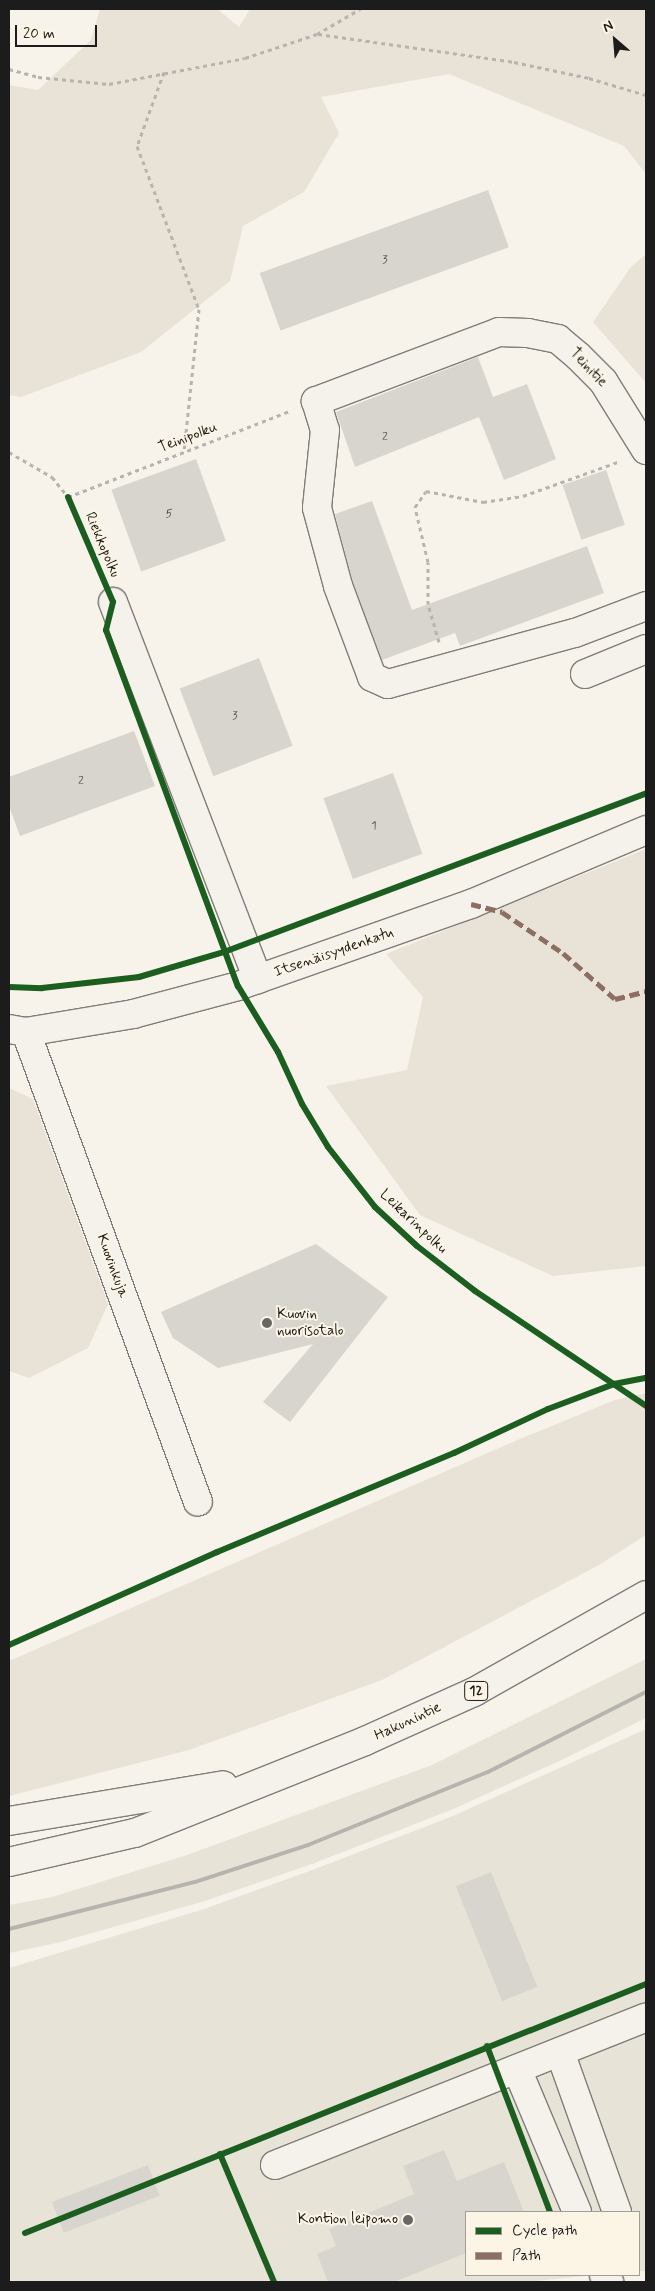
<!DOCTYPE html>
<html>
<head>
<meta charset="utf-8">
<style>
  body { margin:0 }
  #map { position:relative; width:655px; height:2291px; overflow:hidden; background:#f7f3ea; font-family:Mynerve,sans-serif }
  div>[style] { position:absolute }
  .built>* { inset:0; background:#e8e3d7 }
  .green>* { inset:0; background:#e8e2d7 }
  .building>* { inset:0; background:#d8d5cf; transform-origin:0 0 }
  .path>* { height:3px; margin-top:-1.5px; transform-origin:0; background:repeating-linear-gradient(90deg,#b6b4af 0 4px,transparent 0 8px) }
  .roads { filter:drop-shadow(1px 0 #7f7d79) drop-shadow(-1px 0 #7f7d79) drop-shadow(0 1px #7f7d79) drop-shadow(0 -1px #7f7d79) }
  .minor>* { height:28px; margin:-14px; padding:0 14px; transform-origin:14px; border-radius:14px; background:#f5f2ec }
  .highway>* { height:28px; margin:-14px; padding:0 14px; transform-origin:14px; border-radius:14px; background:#f5f2ec }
  .rail>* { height:4px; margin:-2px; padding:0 2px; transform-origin:2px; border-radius:2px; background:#b6b4af }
  .quiet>* { height:5px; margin-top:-2.5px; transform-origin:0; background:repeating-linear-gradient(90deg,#8d6e63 0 10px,transparent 0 15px) }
  .cycleway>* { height:6px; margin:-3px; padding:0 3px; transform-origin:3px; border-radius:3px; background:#1b5e20 }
  .dots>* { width:14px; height:14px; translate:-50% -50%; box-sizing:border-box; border:2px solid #fcf5e5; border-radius:50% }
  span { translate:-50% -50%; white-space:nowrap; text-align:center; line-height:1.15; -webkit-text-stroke:4px #fcf5e5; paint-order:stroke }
  .number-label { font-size:12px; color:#4b4a49 }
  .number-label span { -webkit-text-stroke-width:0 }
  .shield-label span { padding:1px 4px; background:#fcf5e5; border:1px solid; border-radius:4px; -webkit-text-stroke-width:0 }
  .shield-label { font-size:14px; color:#1c1c1c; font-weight:700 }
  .street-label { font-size:15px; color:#1c1c1c }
  .poi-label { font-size:15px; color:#1c1c1c }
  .left { translate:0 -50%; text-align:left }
  .right { translate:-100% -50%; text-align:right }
  .frame { position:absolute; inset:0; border:10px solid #1c1c1c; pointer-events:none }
  .legend { position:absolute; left:465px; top:2211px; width:175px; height:65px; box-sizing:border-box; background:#fcf5e5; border:1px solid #a29e95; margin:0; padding:6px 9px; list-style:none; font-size:15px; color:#1c1c1c }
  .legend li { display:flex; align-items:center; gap:10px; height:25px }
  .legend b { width:25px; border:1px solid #a29e95 }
  .north { position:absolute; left:590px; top:15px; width:50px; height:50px; -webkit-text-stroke:4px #fcf5e5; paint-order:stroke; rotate:333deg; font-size:14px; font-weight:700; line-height:20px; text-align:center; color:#1c1c1c }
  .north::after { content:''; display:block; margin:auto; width:18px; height:22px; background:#1c1c1c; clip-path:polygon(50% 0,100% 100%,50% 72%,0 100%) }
  .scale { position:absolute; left:15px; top:25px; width:82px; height:22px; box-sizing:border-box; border:2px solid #1c1c1c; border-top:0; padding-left:6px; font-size:15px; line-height:18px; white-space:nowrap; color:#1c1c1c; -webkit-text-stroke:4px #fcf5e5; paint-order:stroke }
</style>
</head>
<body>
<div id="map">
  <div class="built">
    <i style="clip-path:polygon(646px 1659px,646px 1718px,566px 1758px,451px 1810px,312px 1864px,205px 1901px,57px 1943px,9px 1953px,9px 1905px,52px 1897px,187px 1855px,432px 1765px)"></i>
    <i style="clip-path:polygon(646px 1729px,646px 2271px,639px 2271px,639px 2212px,466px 2212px,466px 2275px,593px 2275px,527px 2282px,9px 2282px,9px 1968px,204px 1909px,315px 1869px,453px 1816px)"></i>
  </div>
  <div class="green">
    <i style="clip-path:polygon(100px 9px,217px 9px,239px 27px,250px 9px,646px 9px,646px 174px,624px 146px,449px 74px,321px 97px,339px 133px,304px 192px,243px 226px,230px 281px,141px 352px,21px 397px,9px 395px,9px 85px,38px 90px,91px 40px)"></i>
    <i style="clip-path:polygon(646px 254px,646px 383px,593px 322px,631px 267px)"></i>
    <i style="clip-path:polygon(646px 849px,646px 1266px,553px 1276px,420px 1215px,326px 1086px,407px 1070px,423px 997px,386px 954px)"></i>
    <i style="clip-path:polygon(9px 1088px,33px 1099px,108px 1304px,88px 1348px,29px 1378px,9px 1371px)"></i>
    <i style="clip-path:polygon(646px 1393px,646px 1535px,599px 1565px,382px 1680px,189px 1750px,9px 1796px,9px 1661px,520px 1439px,615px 1400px)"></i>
  </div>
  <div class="building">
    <i style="left:488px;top:190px;width:61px;height:243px;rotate:70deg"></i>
    <i style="clip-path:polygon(478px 357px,493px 397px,527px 384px,556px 459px,504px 480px,479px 417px,355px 467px,336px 412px)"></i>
    <i style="left:196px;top:459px;width:87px;height:90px;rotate:70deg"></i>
    <i style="left:606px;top:470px;width:58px;height:46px;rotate:71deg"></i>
    <i style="clip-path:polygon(372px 501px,412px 610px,587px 546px,604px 593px,460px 646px,455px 633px,382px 660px,353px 583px,335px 514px)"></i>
    <i style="left:259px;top:658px;width:94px;height:85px;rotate:69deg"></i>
    <i style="clip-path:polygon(134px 731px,155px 786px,20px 836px,9px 806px,9px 777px)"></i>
    <i style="left:393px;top:773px;width:86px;height:74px;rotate:70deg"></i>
    <i style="clip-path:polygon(316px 1244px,388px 1297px,290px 1422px,263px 1402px,313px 1344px,218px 1368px,173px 1338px,161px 1312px)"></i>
    <i style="left:491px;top:1872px;width:124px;height:38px;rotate:68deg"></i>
    <i style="clip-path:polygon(444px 2150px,457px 2181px,504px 2162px,524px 2212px,466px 2212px,466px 2253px,394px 2282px,328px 2282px,317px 2254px,336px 2246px,329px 2229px,414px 2194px,403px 2166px)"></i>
    <i style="left:148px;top:2165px;width:33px;height:103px;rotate:69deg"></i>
  </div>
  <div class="path">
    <i style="left:318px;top:34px;width:198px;rotate:8.1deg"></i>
    <i style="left:514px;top:62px;width:77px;rotate:12deg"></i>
    <i style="left:589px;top:78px;width:59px;rotate:16.6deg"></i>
    <i style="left:9px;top:69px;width:30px;rotate:15deg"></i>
    <i style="left:38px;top:77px;width:71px;rotate:5.6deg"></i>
    <i style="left:109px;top:84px;width:138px;rotate:-10.8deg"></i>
    <i style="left:245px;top:58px;width:76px;rotate:-18.4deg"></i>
    <i style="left:317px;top:34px;width:50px;rotate:-30.2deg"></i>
    <i style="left:164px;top:72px;width:79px;rotate:110deg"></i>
    <i style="left:137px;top:146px;width:174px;rotate:69.2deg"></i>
    <i style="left:199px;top:309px;width:143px;rotate:96deg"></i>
    <i style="left:9px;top:452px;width:50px;rotate:30.2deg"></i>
    <i style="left:52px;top:477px;width:26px;rotate:51deg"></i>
    <i style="left:68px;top:497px;width:238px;rotate:-21.2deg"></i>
    <i style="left:439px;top:642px;width:40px;rotate:-106deg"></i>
    <i style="left:428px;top:604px;width:42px;rotate:-90deg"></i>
    <i style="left:428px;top:562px;width:57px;rotate:-103.3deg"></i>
    <i style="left:415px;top:507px;width:19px;rotate:-55deg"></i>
    <i style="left:426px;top:491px;width:58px;rotate:10.9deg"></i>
    <i style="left:483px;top:502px;width:40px;rotate:-8.5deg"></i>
    <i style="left:523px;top:496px;width:103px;rotate:-19.8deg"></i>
  </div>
  <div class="roads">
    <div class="minor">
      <i style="left:646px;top:450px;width:81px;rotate:-121.9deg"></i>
      <i style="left:603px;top:381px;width:35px;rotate:-135deg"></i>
      <i style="left:578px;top:356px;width:26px;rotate:-140deg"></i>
      <i style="left:558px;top:339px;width:31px;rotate:-169deg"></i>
      <i style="left:528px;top:333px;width:29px;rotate:-178deg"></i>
      <i style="left:499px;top:332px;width:196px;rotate:159.3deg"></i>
      <i style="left:316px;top:401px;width:30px;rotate:73deg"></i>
      <i style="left:325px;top:430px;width:78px;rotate:95.9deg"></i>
      <i style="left:317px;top:508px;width:81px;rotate:74.9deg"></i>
      <i style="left:338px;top:586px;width:97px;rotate:69.5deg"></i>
      <i style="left:372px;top:677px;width:17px;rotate:24deg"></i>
      <i style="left:388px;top:684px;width:194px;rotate:-15.3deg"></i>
      <i style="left:575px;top:633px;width:76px;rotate:-20.8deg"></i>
      <i style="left:113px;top:602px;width:404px;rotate:69deg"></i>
      <i style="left:585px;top:674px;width:66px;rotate:-22.3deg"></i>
      <i style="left:9px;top:1029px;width:17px;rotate:10deg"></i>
      <i style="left:26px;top:1032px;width:109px;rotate:-9.5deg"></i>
      <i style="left:133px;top:1014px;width:109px;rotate:-14.9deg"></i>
      <i style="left:238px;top:986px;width:247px;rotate:-19.4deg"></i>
      <i style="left:471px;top:904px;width:190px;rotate:-22.9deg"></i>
      <i style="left:26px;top:1032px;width:500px;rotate:69.9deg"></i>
      <i style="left:560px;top:2052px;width:170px;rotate:70.4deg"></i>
      <i style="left:517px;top:2069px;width:155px;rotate:67.2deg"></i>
      <i style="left:275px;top:2165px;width:399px;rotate:-21.7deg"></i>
      <i style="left:604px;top:2275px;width:9px;rotate:54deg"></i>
    </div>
    <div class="highway">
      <i style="left:9px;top:1821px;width:217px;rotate:-9.5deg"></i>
      <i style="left:9px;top:1862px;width:129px;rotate:-13deg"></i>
      <i style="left:135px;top:1833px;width:248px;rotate:-21.8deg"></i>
      <i style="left:365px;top:1741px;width:120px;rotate:-24.2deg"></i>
      <i style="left:474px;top:1692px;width:197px;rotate:-29.4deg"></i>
    </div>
  </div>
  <div class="rail">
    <i style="left:9px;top:1929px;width:192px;rotate:-14.2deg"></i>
    <i style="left:195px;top:1882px;width:119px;rotate:-18.1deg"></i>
    <i style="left:308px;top:1845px;width:194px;rotate:-22.1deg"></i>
    <i style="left:488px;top:1772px;width:177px;rotate:-26.9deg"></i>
  </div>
  <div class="quiet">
    <i style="left:471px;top:904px;width:32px;rotate:14deg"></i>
    <i style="left:502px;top:912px;width:73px;rotate:33.9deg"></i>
    <i style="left:563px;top:953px;width:69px;rotate:41.5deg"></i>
    <i style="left:615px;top:999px;width:32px;rotate:-14deg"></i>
  </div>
  <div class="cycleway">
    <i style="left:68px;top:497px;width:114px;rotate:66.8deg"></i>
    <i style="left:113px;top:602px;width:29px;rotate:104deg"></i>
    <i style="left:106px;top:630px;width:380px;rotate:69.7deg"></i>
    <i style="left:238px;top:986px;width:77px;rotate:58.8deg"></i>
    <i style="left:278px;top:1052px;width:57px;rotate:65.2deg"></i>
    <i style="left:302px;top:1104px;width:50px;rotate:58.8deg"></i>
    <i style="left:328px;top:1147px;width:76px;rotate:51.9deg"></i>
    <i style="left:375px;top:1207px;width:57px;rotate:42.9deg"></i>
    <i style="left:417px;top:1246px;width:73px;rotate:37.8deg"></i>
    <i style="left:475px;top:1291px;width:206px;rotate:33.9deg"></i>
    <i style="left:9px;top:987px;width:33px;rotate:2deg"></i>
    <i style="left:42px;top:988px;width:98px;rotate:-6.5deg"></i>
    <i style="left:139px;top:977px;width:89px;rotate:-16.4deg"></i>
    <i style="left:224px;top:952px;width:451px;rotate:-20.6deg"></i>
    <i style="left:9px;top:1645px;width:228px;rotate:-24.1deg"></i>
    <i style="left:217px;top:1552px;width:257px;rotate:-22.7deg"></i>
    <i style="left:454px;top:1453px;width:104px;rotate:-25.1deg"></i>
    <i style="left:548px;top:1409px;width:71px;rotate:-20.7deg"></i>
    <i style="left:614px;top:1384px;width:33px;rotate:-11deg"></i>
    <i style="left:487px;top:2046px;width:178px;rotate:69.2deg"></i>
    <i style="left:220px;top:2154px;width:139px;rotate:67.1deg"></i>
    <i style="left:25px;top:2233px;width:669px;rotate:-21.85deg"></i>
  </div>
  <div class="dots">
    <i style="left:267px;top:1323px;background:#696764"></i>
    <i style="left:408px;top:2220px;background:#696764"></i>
  </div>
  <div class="number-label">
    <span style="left:385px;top:261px">3</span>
    <span style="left:385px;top:438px">2</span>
    <span style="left:169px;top:515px">5</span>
    <span style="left:235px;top:717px">3</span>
    <span style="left:81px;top:782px">2</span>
    <span style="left:374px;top:827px">1</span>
  </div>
  <div class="shield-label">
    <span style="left:476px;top:1691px">12</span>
  </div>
  <div class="street-label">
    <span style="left:588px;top:368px;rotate:46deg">Teinitie</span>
    <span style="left:188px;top:438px;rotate:-21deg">Teinipolku</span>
    <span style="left:102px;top:545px;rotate:67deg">Riekkopolku</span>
    <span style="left:334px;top:953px;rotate:-19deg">Itsenäisyydenkatu</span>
    <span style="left:413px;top:1222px;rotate:43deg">Leikarinpolku</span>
    <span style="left:112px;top:1266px;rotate:70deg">Kuovinkuja</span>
    <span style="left:408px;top:1722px;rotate:-25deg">Hakunintie</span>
  </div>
  <div class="poi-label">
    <span class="left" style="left:277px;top:1323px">Kuovin<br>nuorisotalo</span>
    <span class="right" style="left:398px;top:2220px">Kontion leipomo</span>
  </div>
  <div class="frame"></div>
  <ul class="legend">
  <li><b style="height:6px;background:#1b5e20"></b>Cycle path</li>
  <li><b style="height:6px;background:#8d6e63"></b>Path</li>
  </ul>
  <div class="north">N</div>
  <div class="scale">20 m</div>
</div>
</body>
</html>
